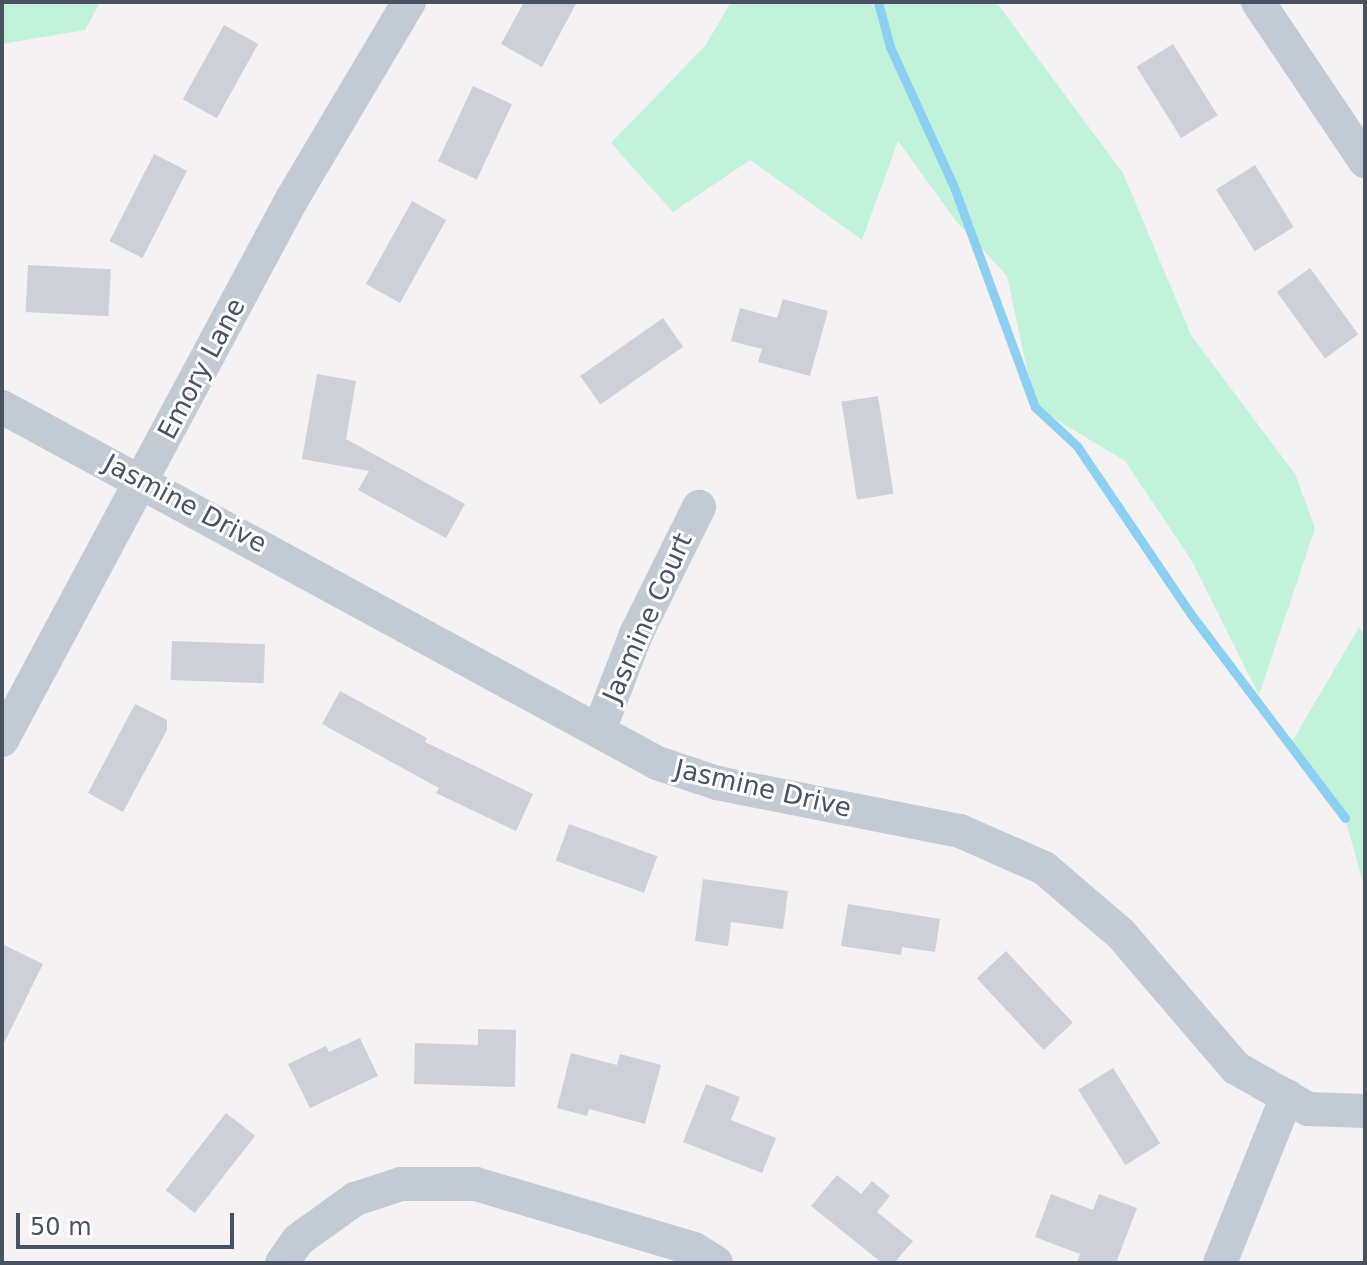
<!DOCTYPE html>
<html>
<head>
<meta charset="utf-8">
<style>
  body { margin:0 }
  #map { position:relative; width:1367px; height:1265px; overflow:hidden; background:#f4f2f2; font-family:"DejaVu Sans",sans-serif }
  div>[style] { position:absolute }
  .green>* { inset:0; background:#c0f3da }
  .stream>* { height:9px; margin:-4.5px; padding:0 4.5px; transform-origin:4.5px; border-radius:4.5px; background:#8bcff1 }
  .building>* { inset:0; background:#ced0d7; transform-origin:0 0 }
  .minor>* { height:34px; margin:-17px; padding:0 17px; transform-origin:17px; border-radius:17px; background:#c2cad4 }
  span { translate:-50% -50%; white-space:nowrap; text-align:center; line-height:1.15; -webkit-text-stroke:6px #fff; paint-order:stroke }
  .street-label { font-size:26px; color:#485261 }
  .frame { position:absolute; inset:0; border:4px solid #485261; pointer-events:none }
  .scale { position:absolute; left:16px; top:1213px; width:218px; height:36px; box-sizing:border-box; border:4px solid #485261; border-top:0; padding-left:10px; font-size:24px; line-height:28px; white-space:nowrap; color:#485261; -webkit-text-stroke:6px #fff; paint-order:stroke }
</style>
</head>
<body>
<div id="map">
  <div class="green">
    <i style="clip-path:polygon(2px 2px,100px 2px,85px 30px,2px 44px)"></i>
    <i style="clip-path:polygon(731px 2px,996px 2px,1123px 173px,1191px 335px,1295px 474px,1315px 528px,1259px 695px,1192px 561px,1125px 461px,1035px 407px,1007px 276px,956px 221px,898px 141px,862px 240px,750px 160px,673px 212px,611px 143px,705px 46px)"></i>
    <i style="clip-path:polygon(1359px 627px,1365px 636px,1365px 890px,1345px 818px,1289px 747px)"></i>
  </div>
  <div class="stream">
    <i style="left:878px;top:2px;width:47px;rotate:75.1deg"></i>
    <i style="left:890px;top:47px;width:154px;rotate:65.4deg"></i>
    <i style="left:954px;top:187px;width:234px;rotate:69.8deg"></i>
    <i style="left:1035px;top:407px;width:57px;rotate:42.9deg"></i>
    <i style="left:1077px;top:446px;width:202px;rotate:55.9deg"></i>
    <i style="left:1190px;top:613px;width:257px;rotate:52.9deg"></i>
  </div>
  <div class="building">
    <i style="clip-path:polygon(524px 2px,577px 2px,542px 67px,501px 44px)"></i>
    <i style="left:224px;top:25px;width:39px;height:85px;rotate:29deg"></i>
    <i style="left:1173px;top:44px;width:84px;height:43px;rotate:58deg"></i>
    <i style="left:473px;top:86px;width:43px;height:83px;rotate:25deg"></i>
    <i style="left:154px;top:154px;width:37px;height:98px;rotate:27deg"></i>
    <i style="left:1255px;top:165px;width:73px;height:46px;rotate:58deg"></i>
    <i style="left:412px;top:201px;width:39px;height:95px;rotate:29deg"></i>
    <i style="left:28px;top:265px;width:83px;height:47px;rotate:3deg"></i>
    <i style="left:1310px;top:268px;width:82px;height:41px;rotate:54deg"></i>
    <i style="clip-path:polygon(783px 299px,828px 311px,810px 376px,758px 362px,762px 349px,731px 341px,740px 308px,777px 318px)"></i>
    <i style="left:663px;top:318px;width:35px;height:101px;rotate:55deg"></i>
    <i style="clip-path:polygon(317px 374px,356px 381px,346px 439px,465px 504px,446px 538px,358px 490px,369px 471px,302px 459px)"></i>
    <i style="left:878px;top:396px;width:99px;height:37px;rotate:81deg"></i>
    <i style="left:172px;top:641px;width:93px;height:39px;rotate:2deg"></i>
    <i style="clip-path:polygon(340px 691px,427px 738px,425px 742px,533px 794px,516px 831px,436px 793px,439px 788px,322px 724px)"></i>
    <i style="clip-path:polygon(135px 704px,167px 720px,167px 730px,123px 812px,88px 793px)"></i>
    <i style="left:569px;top:824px;width:94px;height:39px;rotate:20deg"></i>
    <i style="clip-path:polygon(703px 879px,788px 891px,783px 929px,731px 922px,728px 946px,695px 941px)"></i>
    <i style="clip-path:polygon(848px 904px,940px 919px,935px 952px,902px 947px,901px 955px,841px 946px)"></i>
    <i style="clip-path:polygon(2px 944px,43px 964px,2px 1047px)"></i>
    <i style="left:1006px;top:951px;width:98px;height:40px;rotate:47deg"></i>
    <i style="clip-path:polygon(478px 1029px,516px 1030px,515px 1087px,414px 1084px,415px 1043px,478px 1045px)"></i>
    <i style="clip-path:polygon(360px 1038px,378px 1076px,310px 1108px,288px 1064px,326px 1046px,329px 1052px)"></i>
    <i style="clip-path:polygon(571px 1053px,617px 1065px,620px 1054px,661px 1065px,645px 1124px,589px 1109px,587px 1116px,557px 1108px)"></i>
    <i style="left:1113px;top:1068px;width:89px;height:41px;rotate:58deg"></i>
    <i style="clip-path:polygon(706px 1084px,740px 1097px,731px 1120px,776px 1138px,762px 1173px,683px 1142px)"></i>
    <i style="left:226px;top:1113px;width:37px;height:98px;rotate:38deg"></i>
    <i style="clip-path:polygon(837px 1175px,861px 1194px,872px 1181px,890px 1196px,877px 1212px,913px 1241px,894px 1263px,882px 1263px,811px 1206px)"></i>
    <i style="clip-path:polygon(1051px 1194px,1093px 1210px,1099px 1194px,1137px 1208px,1116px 1263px,1077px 1263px,1080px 1254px,1035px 1237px)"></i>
  </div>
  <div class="minor">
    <i style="left:1258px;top:2px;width:192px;rotate:56.1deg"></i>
    <i style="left:2px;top:407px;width:745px;rotate:28.52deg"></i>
    <i style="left:657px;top:763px;width:63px;rotate:18.4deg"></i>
    <i style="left:717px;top:783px;width:248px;rotate:11.2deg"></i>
    <i style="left:960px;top:831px;width:92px;rotate:23.8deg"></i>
    <i style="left:1044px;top:868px;width:101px;rotate:40.6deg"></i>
    <i style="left:1121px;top:934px;width:177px;rotate:49.4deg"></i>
    <i style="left:1236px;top:1068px;width:83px;rotate:29.7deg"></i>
    <i style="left:1308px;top:1109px;width:57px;rotate:2deg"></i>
    <i style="left:599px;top:730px;width:103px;rotate:-68.9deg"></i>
    <i style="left:636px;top:634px;width:142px;rotate:-63.6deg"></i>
    <i style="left:2px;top:740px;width:614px;rotate:-61.81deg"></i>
    <i style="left:292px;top:199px;width:229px;rotate:-59.3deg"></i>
    <i style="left:282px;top:1263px;width:28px;rotate:-55deg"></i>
    <i style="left:298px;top:1240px;width:70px;rotate:-35.7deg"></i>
    <i style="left:355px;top:1199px;width:48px;rotate:-18.1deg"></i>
    <i style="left:401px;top:1184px;width:75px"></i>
    <i style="left:476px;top:1184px;width:227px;rotate:16.6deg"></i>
    <i style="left:694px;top:1249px;width:26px;rotate:32deg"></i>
    <i style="left:1220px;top:1263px;width:180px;rotate:-68.1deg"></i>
  </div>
  <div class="street-label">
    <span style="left:202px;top:369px;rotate:-62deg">Emory Lane</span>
    <span style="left:185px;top:504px;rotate:28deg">Jasmine Drive</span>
    <span style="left:648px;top:618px;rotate:-66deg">Jasmine Court</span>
    <span style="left:763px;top:789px;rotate:13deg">Jasmine Drive</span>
  </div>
  <div class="frame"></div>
  <div class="scale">50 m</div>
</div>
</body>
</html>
